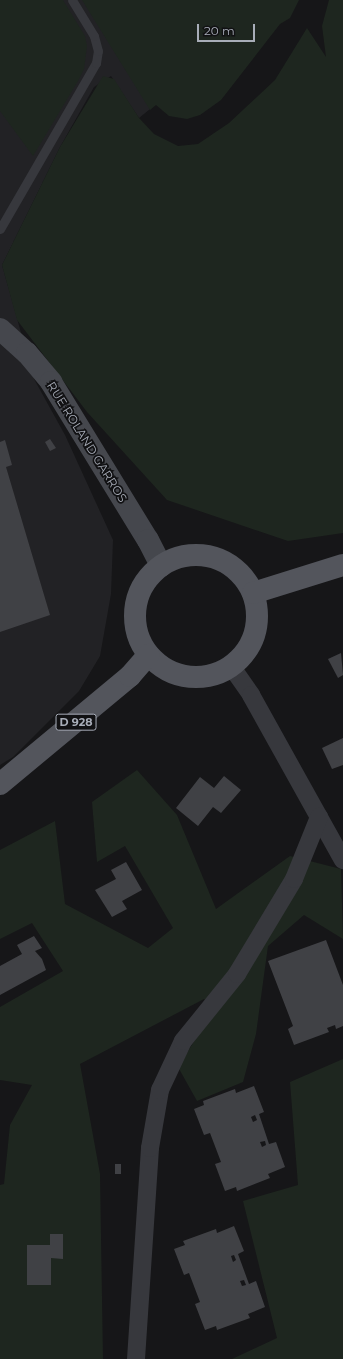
<!DOCTYPE html>
<html>
<head>
<meta charset="utf-8">
<style>
  body { margin:0 }
  #map { position:relative; width:343px; height:1359px; overflow:hidden; background:#161618; font-family:Montserrat,sans-serif }
  div>[style] { position:absolute }
  .built>* { inset:0; background:#222225 }
  .green>* { inset:0; background:#1e261f }
  .building>* { inset:0; background:#404145; transform-origin:0 0 }
  .lane>* { height:9px; margin:-4.5px; padding:0 4.5px; transform-origin:4.5px; border-radius:4.5px; background:#37383d }
  .street>* { height:18px; margin:-9px; padding:0 9px; transform-origin:9px; border-radius:9px; background:#37383d }
  .secondary>* { height:22px; margin:-11px; padding:0 11px; transform-origin:11px; border-radius:11px; background:#45474d }
  .primary>* { height:22px; margin:-11px; padding:0 11px; transform-origin:11px; border-radius:11px; background:#53555c }
  .primary>.ring { margin:-11px; padding:0; box-sizing:content-box; background:none; border:22px solid #53555c; border-radius:50% }
  span { translate:-50% -50%; white-space:nowrap; text-align:center; line-height:1.15; -webkit-text-stroke:3.5px #111113; paint-order:stroke }
  .shield-label span { padding:1px 3px; background:#111113; border:1px solid; border-radius:3px; -webkit-text-stroke-width:0 }
  .shield-label { font-size:11px; color:#a8adb8; font-weight:700 }
  .street-label { font-size:12px; color:#a8adb8 }
  .scale { position:absolute; left:197px; top:24px; width:58px; height:18px; box-sizing:border-box; border:2px solid #a8adb8; border-top:0; padding-left:5px; font-size:12px; line-height:14px; white-space:nowrap; color:#a8adb8; -webkit-text-stroke:3px #111113; paint-order:stroke }
</style>
</head>
<body>
<div id="map">
  <div class="built">
    <i style="clip-path:polygon(0 0,257px 0,155px 105px,139px 118px,111px 76px,94px 87px,60px 147px,2px 265px,34px 379px,65px 435px,113px 540px,111px 594px,100px 656px,79px 691px,13px 757px,0 765px)"></i>
  </div>
  <div class="green">
    <i style="clip-path:polygon(0 0,63px 0,85px 36px,87px 46px,84px 69px,78px 81px,33px 156px,0 111px)"></i>
    <i style="clip-path:polygon(82px 0,299px 0,290px 18px,280px 24px,221px 100px,200px 115px,187px 119px,169px 116px,156px 105px,150px 110px)"></i>
    <i style="clip-path:polygon(329px 0,343px 0,343px 533px,288px 541px,167px 500px,87px 412px,17px 320px,2px 265px,60px 147px,103px 76px,114px 79px,139px 118px,154px 134px,178px 146px,198px 144px,229px 123px,275px 80px,307px 28px,326px 57px,322px 26px)"></i>
    <i style="clip-path:polygon(137px 770px,177px 815px,216px 909px,290px 856px,341px 869px,343px 939px,304px 915px,268px 946px,256px 1034px,243px 1082px,197px 1101px,178px 1067px,215px 1008px,204px 999px,80px 1064px,100px 1174px,103px 1359px,0 1359px,0 1185px,4px 1184px,10px 1125px,32px 1085px,0 1080px,0 1007px,63px 971px,32px 923px,0 939px,0 850px,55px 821px,65px 904px,148px 948px,173px 928px,125px 846px,97px 862px,92px 802px)"></i>
    <i style="clip-path:polygon(343px 1059px,343px 1359px,232px 1359px,277px 1338px,243px 1201px,298px 1185px,290px 1082px)"></i>
  </div>
  <div class="building">
    <i style="clip-path:polygon(50px 439px,56px 448px,50px 451px,45px 442px)"></i>
    <i style="clip-path:polygon(5px 440px,12px 465px,6px 467px,50px 615px,0 632px,0 442px)"></i>
    <i style="clip-path:polygon(341px 653px,343px 675px,338px 678px,328px 659px)"></i>
    <i style="clip-path:polygon(343px 738px,343px 765px,332px 769px,322px 748px)"></i>
    <i style="clip-path:polygon(224px 776px,241px 790px,221px 813px,213px 807px,198px 826px,176px 808px,200px 777px,214px 788px)"></i>
    <i style="clip-path:polygon(126px 862px,142px 890px,122px 901px,127px 909px,112px 917px,95px 890px,116px 879px,111px 870px)"></i>
    <i style="clip-path:polygon(34px 936px,42px 948px,35px 951px,42px 959px,46px 970px,0 995px,0 966px,22px 954px,17px 945px)"></i>
    <i style="clip-path:polygon(326px 940px,343px 985px,343px 1026px,336px 1029px,335px 1025px,327px 1028px,329px 1032px,294px 1045px,288px 1029px,293px 1026px,268px 961px)"></i>
    <i style="clip-path:polygon(evenodd,254px 1086px,264px 1112px,259px 1114px,269px 1144px,276px 1142px,285px 1167px,268px 1174px,270px 1178px,237px 1191px,236px 1187px,225px 1191px,215px 1164px,221px 1162px,210px 1133px,204px 1135px,194px 1109px,204px 1105px,203px 1101px,235px 1089px,236px 1093px,254px 1086px,255px 1115px,257px 1120px,253px 1122px,251px 1117px,255px 1115px,254px 1086px,265px 1141px,266px 1145px,262px 1147px,260px 1142px,265px 1141px)"></i>
    <i style="left:115px;top:1164px;width:6px;height:10px"></i>
    <i style="clip-path:polygon(evenodd,234px 1226px,244px 1251px,238px 1254px,249px 1284px,256px 1281px,265px 1307px,248px 1314px,250px 1318px,217px 1330px,216px 1326px,205px 1330px,195px 1304px,200px 1302px,189px 1273px,184px 1275px,174px 1249px,185px 1245px,183px 1241px,216px 1229px,217px 1233px,234px 1226px,234px 1255px,236px 1260px,233px 1262px,231px 1256px,234px 1255px,234px 1226px,244px 1280px,246px 1285px,242px 1286px,240px 1281px,244px 1280px)"></i>
    <i style="clip-path:polygon(50px 1234px,63px 1234px,63px 1259px,51px 1258px,51px 1285px,27px 1285px,27px 1245px,50px 1245px)"></i>
  </div>
  <div class="lane">
    <i style="left:0;top:229px;width:192px;rotate:-60deg"></i>
    <i style="left:96px;top:63px;width:12px;rotate:-81deg"></i>
    <i style="left:98px;top:51px;width:16px;rotate:-105deg"></i>
    <i style="left:94px;top:36px;width:42px;rotate:-121.4deg"></i>
  </div>
  <div class="street">
    <i style="left:231px;top:666px;width:35px;rotate:55deg"></i>
    <i style="left:251px;top:695px;width:189px;rotate:60.9deg"></i>
    <i style="left:136px;top:1359px;width:211px;rotate:-86.2deg"></i>
    <i style="left:150px;top:1148px;width:59px;rotate:-80.2deg"></i>
    <i style="left:160px;top:1090px;width:54px;rotate:-64.9deg"></i>
    <i style="left:183px;top:1041px;width:86px;rotate:-51.1deg"></i>
    <i style="left:237px;top:974px;width:111px;rotate:-59deg"></i>
    <i style="left:294px;top:879px;width:67px;rotate:-68deg"></i>
  </div>
  <div class="secondary">
    <i style="left:0;top:329px;width:36px;rotate:42deg"></i>
    <i style="left:27px;top:353px;width:38px;rotate:50deg"></i>
    <i style="left:51px;top:382px;width:185px;rotate:58.5deg"></i>
    <i style="left:148px;top:540px;width:29px;rotate:63deg"></i>
  </div>
  <div class="primary">
    <i class="ring" style="left:135px;top:555px;width:100px;height:100px"></i>
    <i style="left:253px;top:593px;width:94px;rotate:-17.3deg"></i>
    <i style="left:0;top:784px;width:169px;rotate:-39.7deg"></i>
    <i style="left:130px;top:676px;width:28px;rotate:-49deg"></i>
  </div>
  <div class="shield-label">
    <span style="left:76px;top:722px">D 928</span>
  </div>
  <div class="street-label">
    <span style="left:87px;top:442px;rotate:58deg">RUE ROLAND GARROS</span>
  </div>
  <div class="scale">20 m</div>
</div>
</body>
</html>
